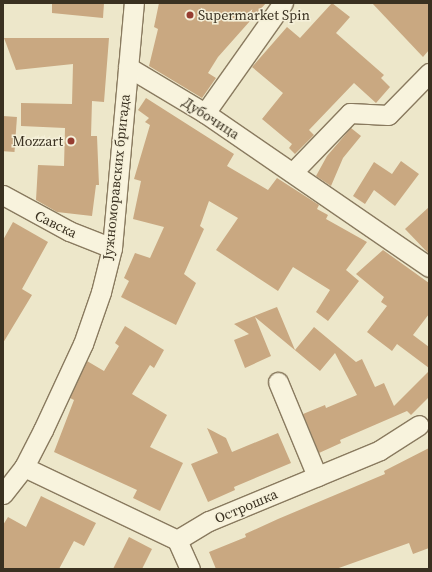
<!DOCTYPE html>
<html>
<head>
<meta charset="utf-8">
<style>
  body { margin:0 }
  #map { position:relative; width:432px; height:572px; overflow:hidden; background:#ede7ca; font-family:"Source Serif 4",serif }
  div>[style] { position:absolute }
  .building>* { inset:0; background:#c9a881; transform-origin:0 0 }
  .roads { filter:drop-shadow(1px 0 #897a5f) drop-shadow(-1px 0 #897a5f) drop-shadow(0 1px #897a5f) drop-shadow(0 -1px #897a5f) }
  .minor>* { height:19px; margin:-9.5px; padding:0 9.5px; transform-origin:9.5px; border-radius:9.5px; background:#f8f3dd }
  .dots>* { width:11px; height:11px; translate:-50% -50%; box-sizing:border-box; border:2px solid #f5f0d9; border-radius:50% }
  span { translate:-50% -50%; white-space:nowrap; text-align:center; line-height:1.15; -webkit-text-stroke:3px #f5f0d9; paint-order:stroke }
  .poi-label { font-size:14px; color:#3a3121 }
  .left { translate:0 -50%; text-align:left }
  .right { translate:-100% -50%; text-align:right }
  .street-label { font-size:14px; color:#3a3121 }
  .frame { position:absolute; inset:0; border:4px solid #3a3121; pointer-events:none }
</style>
</head>
<body>
<div id="map">
  <div class="building">
    <i style="clip-path:polygon(52px 3px,104px 3px,103px 18px,52px 13px)"></i>
    <i style="clip-path:polygon(159px 3px,266px 3px,218px 57px,208px 73px,216px 78px,202px 98px,149px 66px,158px 29px,154px 27px)"></i>
    <i style="clip-path:polygon(332px 3px,350px 17px,336px 33px,384px 75px,381px 78px,390px 87px,376px 103px,354px 83px,309px 130px,314px 135px,295px 154px,289px 148px,292px 144px,262px 119px,283px 93px,252px 67px,287px 27px,300px 38px)"></i>
    <i style="clip-path:polygon(372px 3px,429px 3px,429px 50px,423px 57px)"></i>
    <i style="clip-path:polygon(4px 38px,109px 38px,104px 102px,92px 101px,91px 136px,97px 136px,99px 185px,96px 185px,92px 216px,57px 212px,36px 200px,38px 165px,64px 166px,65px 128px,21px 126px,21px 103px,72px 104px,73px 64px,16px 70px)"></i>
    <i style="clip-path:polygon(146px 98px,234px 154px,227px 166px,268px 190px,277px 178px,319px 205px,317px 209px,328px 215px,326px 219px,367px 242px,346px 270px,359px 281px,328px 321px,316px 312px,330px 290px,293px 267px,278px 291px,216px 250px,238px 218px,209px 201px,200px 226px,204px 229px,184px 274px,196px 283px,176px 325px,121px 297px,129px 281px,124px 278px,135px 253px,150px 258px,164px 227px,133px 219px,141px 181px,134px 179px,150px 125px,145px 122px,149px 118px,138px 110px)"></i>
    <i style="left:3px;top:116px;width:14px;height:35px;rotate:4deg"></i>
    <i style="clip-path:polygon(351px 128px,361px 136px,343px 158px,331px 186px,316px 176px,327px 156px)"></i>
    <i style="clip-path:polygon(401px 161px,419px 174px,395px 206px,374px 190px,365px 204px,353px 196px,374px 162px,392px 174px)"></i>
    <i style="clip-path:polygon(429px 207px,429px 254px,405px 229px)"></i>
    <i style="clip-path:polygon(13px 222px,48px 242px,22px 289px,32px 295px,3px 343px,3px 240px)"></i>
    <i style="clip-path:polygon(383px 250px,429px 283px,429px 314px,413px 335px,429px 347px,429px 368px,397px 344px,392px 351px,367px 332px,387px 306px,381px 302px,384px 297px,356px 274px)"></i>
    <i style="clip-path:polygon(277px 307px,295px 350px,314px 327px,356px 362px,362px 359px,375px 387px,384px 383px,394px 406px,429px 371px,429px 397px,411px 415px,407px 411px,340px 440px,341px 443px,319px 453px,303px 414px,325px 405px,326px 408px,357px 395px,335px 353px,320px 371px,255px 317px,271px 356px,245px 368px,234px 340px,249px 334px,234px 324px)"></i>
    <i style="clip-path:polygon(125px 326px,164px 350px,154px 368px,150px 365px,132px 394px,167px 415px,150px 447px,183px 463px,160px 511px,133px 498px,137px 490px,54px 452px,74px 400px,70px 398px,87px 361px,104px 371px,119px 346px,115px 343px)"></i>
    <i style="clip-path:polygon(207px 428px,226px 438px,232px 452px,278px 433px,291px 463px,234px 487px,235px 490px,208px 502px,191px 464px,218px 453px)"></i>
    <i style="clip-path:polygon(429px 448px,429px 548px,413px 554px,409px 543px,336px 569px,216px 569px,209px 552px,246px 537px,245px 534px,278px 519px,385px 474px,384px 471px)"></i>
    <i style="clip-path:polygon(41px 496px,96px 523px,84px 546px,74px 541px,59px 569px,3px 569px,3px 525px,8px 517px,26px 527px)"></i>
    <i style="clip-path:polygon(129px 537px,152px 549px,142px 569px,113px 569px)"></i>
  </div>
  <div class="roads">
    <div class="minor">
      <i style="left:128px;top:67px;width:90px;rotate:30.9deg"></i>
      <i style="left:205px;top:113px;width:272px;rotate:34.5deg"></i>
      <i style="left:205px;top:113px;width:135px;rotate:-54.7deg"></i>
      <i style="left:293px;top:172px;width:82px;rotate:-46deg"></i>
      <i style="left:350px;top:113px;width:38px;rotate:3deg"></i>
      <i style="left:388px;top:115px;width:59px;rotate:-45.7deg"></i>
      <i style="left:3px;top:195px;width:75px;rotate:28.6deg"></i>
      <i style="left:69px;top:231px;width:46px;rotate:21.6deg"></i>
      <i style="left:278px;top:382px;width:102px;rotate:67.5deg"></i>
      <i style="left:24px;top:467px;width:170px;rotate:25.5deg"></i>
      <i style="left:177px;top:540px;width:32px;rotate:66deg"></i>
      <i style="left:3px;top:494px;width:34px;rotate:-52deg"></i>
      <i style="left:24px;top:467px;width:42px;rotate:-62.8deg"></i>
      <i style="left:43px;top:430px;width:95px;rotate:-65.1deg"></i>
      <i style="left:83px;top:344px;width:55px;rotate:-70.9deg"></i>
      <i style="left:101px;top:292px;width:45px;rotate:-76deg"></i>
      <i style="left:112px;top:248px;width:246px;rotate:-84.9deg"></i>
      <i style="left:177px;top:540px;width:37px;rotate:-31deg"></i>
      <i style="left:209px;top:521px;width:185px;rotate:-22.5deg"></i>
      <i style="left:380px;top:450px;width:46px;rotate:-32.7deg"></i>
    </div>
  </div>
  <div class="dots">
    <i style="left:190px;top:15px;background:#963d31"></i>
    <i style="left:71px;top:141px;background:#963d31"></i>
  </div>
  <div class="poi-label">
    <span class="left" style="left:198px;top:15px">Supermarket Spin</span>
    <span class="right" style="left:63px;top:141px">Mozzart</span>
  </div>
  <div class="street-label">
    <span style="left:211px;top:118px;rotate:33deg">Дубочица</span>
    <span style="left:116px;top:177px;rotate:-84deg">Јужноморавских бригада</span>
    <span style="left:56px;top:224px;rotate:26deg">Савска</span>
    <span style="left:246px;top:506px;rotate:-23deg">Острошка</span>
  </div>
  <div class="frame"></div>
</div>
</body>
</html>
